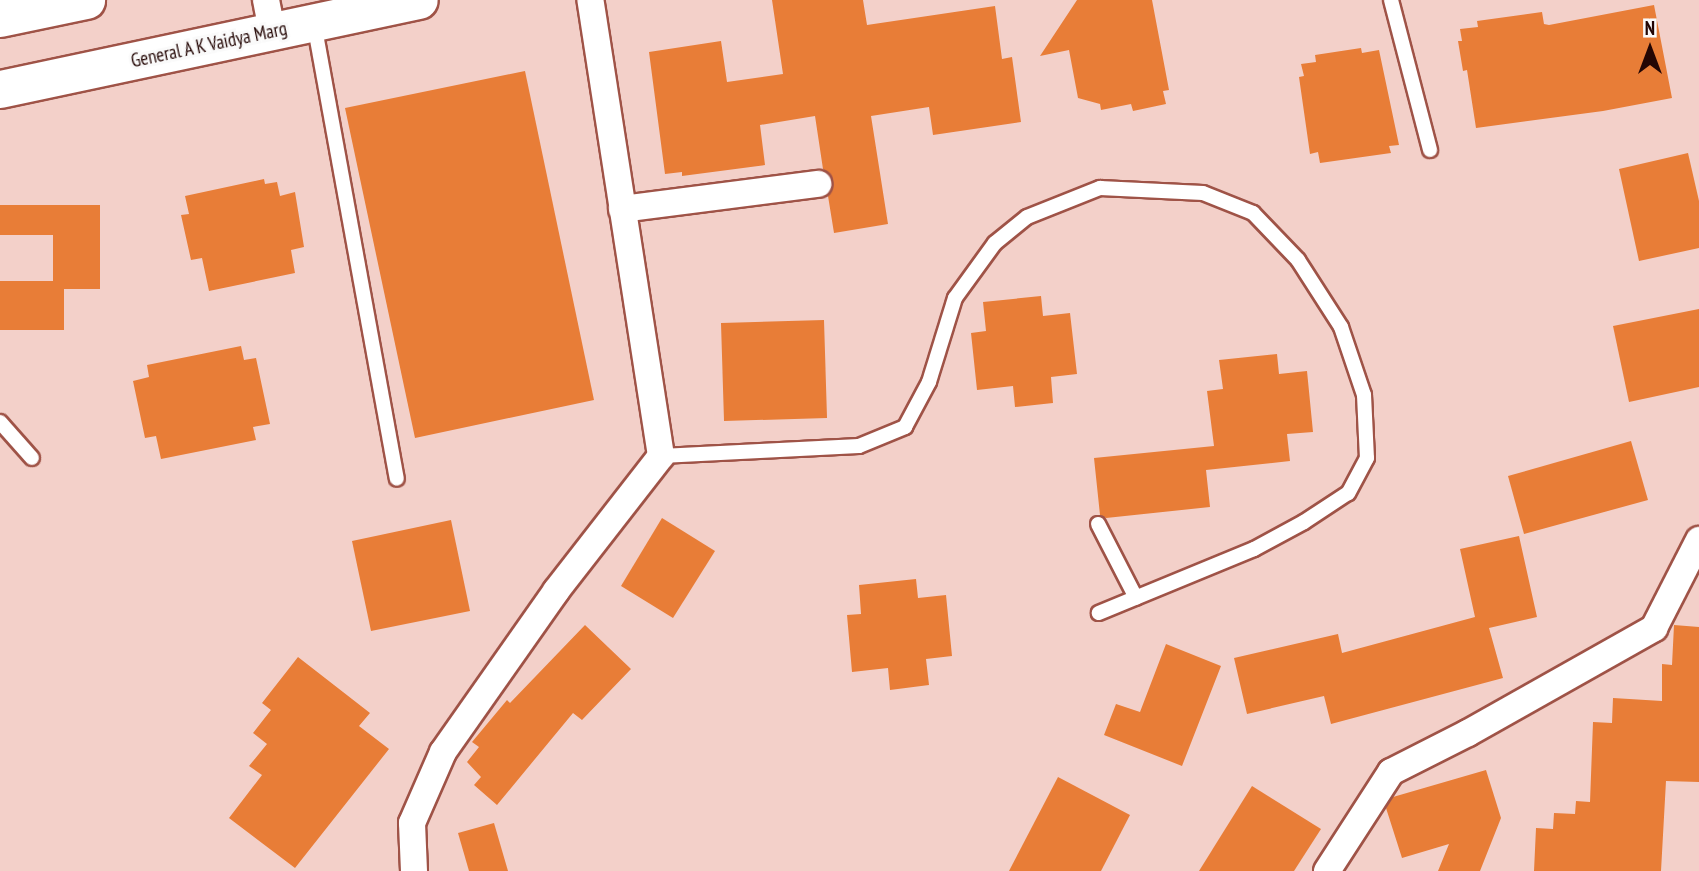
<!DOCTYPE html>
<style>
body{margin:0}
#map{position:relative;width:1699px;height:871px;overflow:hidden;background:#f3d0c9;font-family:"PT Sans Narrow",sans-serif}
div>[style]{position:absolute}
.building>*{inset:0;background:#e87d37}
.roads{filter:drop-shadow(2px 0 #9f5347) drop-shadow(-2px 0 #9f5347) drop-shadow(0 2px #9f5347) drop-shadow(0 -2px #9f5347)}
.service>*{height:14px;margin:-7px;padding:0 7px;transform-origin:7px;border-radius:7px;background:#fff}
.minor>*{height:26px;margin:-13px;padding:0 13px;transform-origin:13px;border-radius:13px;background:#fff}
.secondary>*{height:37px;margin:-18.5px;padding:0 18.5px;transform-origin:18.5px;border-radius:18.5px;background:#fff}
span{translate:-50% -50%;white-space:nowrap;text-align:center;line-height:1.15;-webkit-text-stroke:6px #fafafa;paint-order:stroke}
.street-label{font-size:19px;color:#230604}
.north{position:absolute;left:1615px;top:14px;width:70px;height:70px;-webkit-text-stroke:5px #fafafa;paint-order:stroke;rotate:0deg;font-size:19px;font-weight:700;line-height:28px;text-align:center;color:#230604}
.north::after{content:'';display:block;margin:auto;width:24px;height:32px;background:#230604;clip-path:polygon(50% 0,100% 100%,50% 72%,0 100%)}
</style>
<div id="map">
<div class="building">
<i style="clip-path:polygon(772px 0,863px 0,867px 25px,995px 6px,1002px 59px,1012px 57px,1021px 122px,933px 135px,929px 107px,871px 116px,888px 224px,834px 233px,828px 196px,833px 181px,823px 169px,815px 116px,760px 125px,765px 165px,682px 176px,682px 172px,665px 174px,649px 52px,721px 41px,727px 82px,783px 74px)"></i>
<i style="clip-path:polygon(1077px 0,1152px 0,1169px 90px,1163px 91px,1166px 104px,1133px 111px,1131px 104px,1101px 110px,1100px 104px,1078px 98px,1069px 50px,1040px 56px)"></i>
<i style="clip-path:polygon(1654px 5px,1672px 98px,1603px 111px,1476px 128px,1467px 70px,1463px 71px,1458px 41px,1462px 41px,1460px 29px,1478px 27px,1477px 21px,1542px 12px,1544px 24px,1549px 25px)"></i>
<i style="clip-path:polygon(1361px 48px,1362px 53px,1379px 50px,1399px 145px,1389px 146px,1391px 153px,1320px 163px,1318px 152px,1310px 154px,1299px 77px,1304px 76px,1301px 64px,1316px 62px,1315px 55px)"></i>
<i style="clip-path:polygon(525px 71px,594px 400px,415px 438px,345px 108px)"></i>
<i style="clip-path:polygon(1688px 153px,1699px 201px,1699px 248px,1639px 261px,1619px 169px)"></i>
<i style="clip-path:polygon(264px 179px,265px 184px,277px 182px,280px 196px,295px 192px,304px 247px,291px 250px,295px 273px,209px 291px,202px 258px,191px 260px,181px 215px,189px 214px,185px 196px)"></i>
<i style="clip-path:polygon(0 205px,100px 205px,100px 289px,64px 289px,64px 330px,0 330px,0 281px,53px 281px,53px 235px,0 235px)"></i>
<i style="clip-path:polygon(1041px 296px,1043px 316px,1070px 313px,1077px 374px,1051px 377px,1053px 403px,1015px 407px,1013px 386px,977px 390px,971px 333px,986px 331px,983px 302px)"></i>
<i style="clip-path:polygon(1699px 309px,1699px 387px,1629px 402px,1613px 326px)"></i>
<i style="clip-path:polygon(824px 320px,827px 418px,724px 421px,721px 323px)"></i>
<i style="clip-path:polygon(241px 346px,244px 360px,256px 358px,270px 424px,253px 427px,256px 440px,161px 459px,156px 436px,145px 438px,133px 381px,149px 377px,147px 365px)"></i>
<i style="clip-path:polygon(1277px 354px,1279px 374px,1307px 371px,1313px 432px,1287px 434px,1290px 461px,1206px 470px,1210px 507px,1106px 518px,1100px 515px,1094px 458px,1214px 446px,1207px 391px,1223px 389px,1219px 360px)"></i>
<i style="clip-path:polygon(1631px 441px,1648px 500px,1524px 534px,1508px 476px)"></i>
<i style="clip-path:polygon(662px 518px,715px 551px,673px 618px,621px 586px)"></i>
<i style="clip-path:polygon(451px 520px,470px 611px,371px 631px,352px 541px)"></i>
<i style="clip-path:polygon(1519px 536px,1537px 617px,1489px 628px,1503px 678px,1331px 724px,1324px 696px,1247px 714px,1234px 658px,1338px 634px,1342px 653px,1475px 617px,1460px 549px)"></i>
<i style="clip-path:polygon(916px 579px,918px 598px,946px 595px,952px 656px,926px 659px,929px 685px,890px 690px,888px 668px,852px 672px,847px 615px,861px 614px,859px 585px)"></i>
<i style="clip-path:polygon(585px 625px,631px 669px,582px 720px,573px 713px,497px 805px,474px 785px,481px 777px,467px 762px,479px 747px,472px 742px,507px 700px,510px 703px)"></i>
<i style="clip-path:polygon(1674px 625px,1699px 627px,1699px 782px,1666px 781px,1661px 871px,1534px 871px,1536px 828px,1553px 829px,1554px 813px,1575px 814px,1576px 801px,1590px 802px,1593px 722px,1612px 723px,1613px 698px,1662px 701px,1662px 664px,1672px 665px)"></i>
<i style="clip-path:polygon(1166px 644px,1221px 666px,1182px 766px,1104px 735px,1116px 704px,1140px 712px)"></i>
<i style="clip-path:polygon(298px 657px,370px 713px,359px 726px,389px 749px,295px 868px,229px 818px,262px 775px,249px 766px,267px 744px,253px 733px,271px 710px,262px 703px)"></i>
<i style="clip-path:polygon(1486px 770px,1501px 818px,1480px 871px,1438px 871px,1449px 844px,1402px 858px,1386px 808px,1393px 797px)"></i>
<i style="clip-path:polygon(1058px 777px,1130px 815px,1101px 871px,1009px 871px)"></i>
<i style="clip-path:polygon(1252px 786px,1321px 829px,1294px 871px,1199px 871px)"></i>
<i style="clip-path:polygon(494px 823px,508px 871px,469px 871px,458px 833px)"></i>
</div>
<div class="roads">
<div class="service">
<i style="left:1391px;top:0;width:155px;rotate:75.4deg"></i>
<i style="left:314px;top:23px;width:463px;rotate:79.7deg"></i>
<i style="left:0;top:422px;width:48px;rotate:48.4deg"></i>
<i style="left:661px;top:456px;width:198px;rotate:-2.9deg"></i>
<i style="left:859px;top:446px;width:50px;rotate:-22.4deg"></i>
<i style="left:905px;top:427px;width:51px;rotate:-61.9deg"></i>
<i style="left:929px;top:382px;width:88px;rotate:-72.8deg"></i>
<i style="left:955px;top:298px;width:68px;rotate:-54deg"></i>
<i style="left:995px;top:243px;width:41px;rotate:-39.1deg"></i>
<i style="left:1027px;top:217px;width:79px;rotate:-21.7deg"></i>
<i style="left:1100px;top:188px;width:103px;rotate:2.8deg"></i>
<i style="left:1203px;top:193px;width:54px;rotate:21.8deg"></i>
<i style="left:1253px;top:213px;width:65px;rotate:46.2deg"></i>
<i style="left:1298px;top:260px;width:80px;rotate:57.3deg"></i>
<i style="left:1341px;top:327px;width:72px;rotate:71.3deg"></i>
<i style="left:1364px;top:395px;width:63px;rotate:87.3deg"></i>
<i style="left:1367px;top:458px;width:40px;rotate:118deg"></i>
<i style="left:1348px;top:493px;width:53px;rotate:146.6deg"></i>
<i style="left:1304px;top:522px;width:57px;rotate:151.6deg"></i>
<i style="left:1254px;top:549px;width:168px;rotate:157.6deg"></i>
<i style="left:1098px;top:524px;width:83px;rotate:62.8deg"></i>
</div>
<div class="minor">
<i style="left:266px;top:0;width:31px;rotate:79deg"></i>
<i style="left:622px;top:209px;width:198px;rotate:-7.3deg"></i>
<i style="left:414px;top:871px;width:48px;rotate:-92.4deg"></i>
<i style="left:412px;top:823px;width:77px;rotate:-66.4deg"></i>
<i style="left:443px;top:752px;width:197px;rotate:-54.9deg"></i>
<i style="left:556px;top:591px;width:171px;rotate:-52.1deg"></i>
<i style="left:661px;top:456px;width:461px;rotate:-98.8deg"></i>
<i style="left:1327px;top:871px;width:118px;rotate:-57.1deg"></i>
<i style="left:1391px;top:772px;width:86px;rotate:-26.9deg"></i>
<i style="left:1468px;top:733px;width:214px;rotate:-29.4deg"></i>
<i style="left:1654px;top:628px;width:99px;rotate:-62.9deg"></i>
</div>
<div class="secondary">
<i style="left:0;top:18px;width:88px;rotate:-11.8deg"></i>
<i style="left:0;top:89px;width:428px;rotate:-12deg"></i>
</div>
</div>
<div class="street-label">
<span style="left:209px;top:45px;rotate:-12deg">General A K Vaidya Marg</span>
</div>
<div class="north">N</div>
</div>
